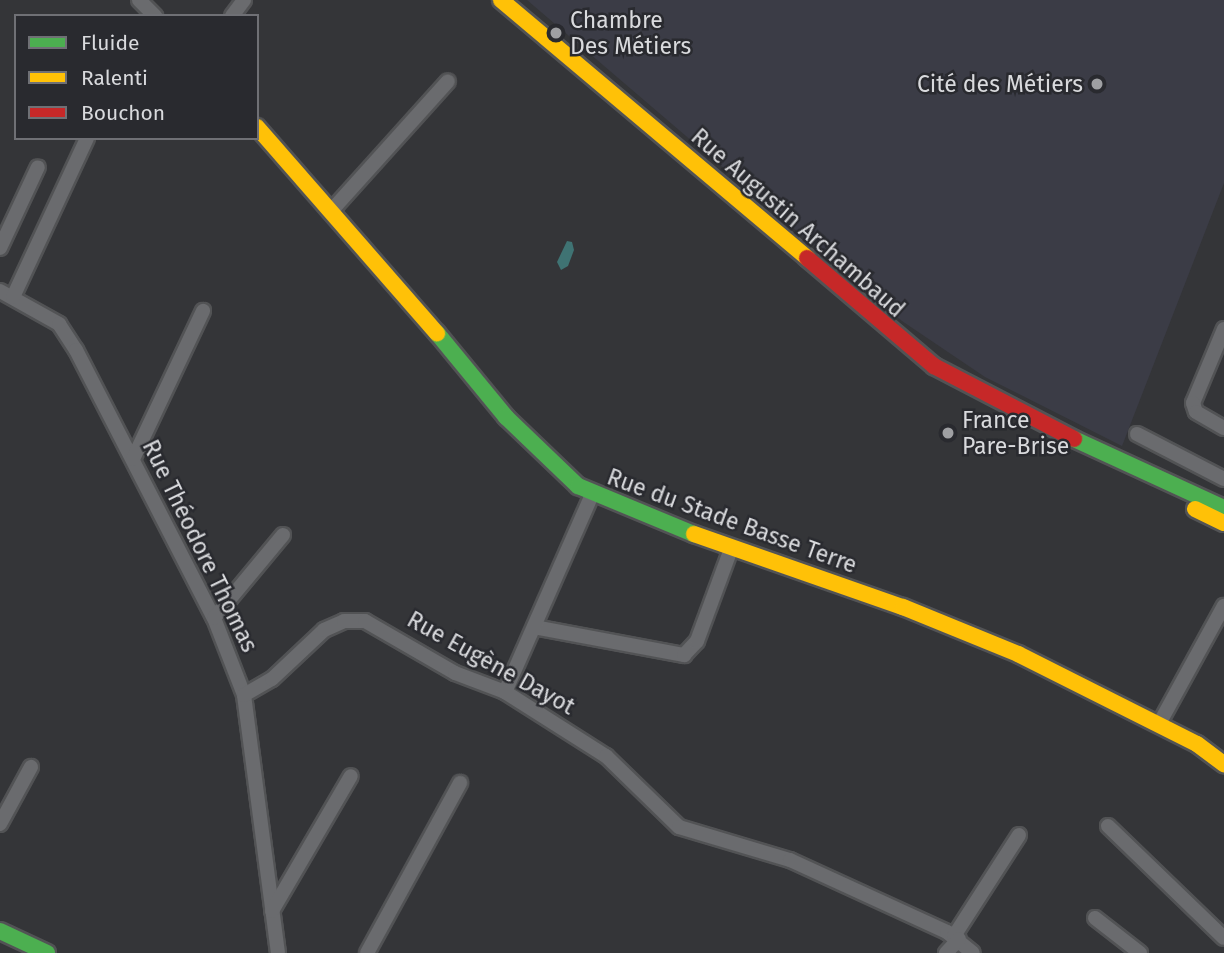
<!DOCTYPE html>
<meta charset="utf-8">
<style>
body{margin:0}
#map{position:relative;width:1224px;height:953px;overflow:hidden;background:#343538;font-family:"Fira Sans",sans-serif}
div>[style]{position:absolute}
.built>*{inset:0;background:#3b3c46}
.water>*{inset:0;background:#3f7373}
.roads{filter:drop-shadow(2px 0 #525355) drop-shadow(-2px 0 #525355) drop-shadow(0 2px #525355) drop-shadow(0 -2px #525355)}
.street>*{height:14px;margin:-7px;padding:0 7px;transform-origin:7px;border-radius:7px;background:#6a6b6e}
.fast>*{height:16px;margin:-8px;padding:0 8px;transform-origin:8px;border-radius:8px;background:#4caf50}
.slow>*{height:16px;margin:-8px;padding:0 8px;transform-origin:8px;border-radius:8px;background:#ffc107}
.jam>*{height:16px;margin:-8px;padding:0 8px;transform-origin:8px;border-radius:8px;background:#c62828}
.dots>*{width:19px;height:19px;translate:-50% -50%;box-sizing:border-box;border:4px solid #292a2f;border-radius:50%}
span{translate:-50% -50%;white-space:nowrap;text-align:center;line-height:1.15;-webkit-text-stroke:5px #292a2f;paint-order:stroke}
.poi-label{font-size:23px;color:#d9dadd}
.left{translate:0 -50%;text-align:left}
.right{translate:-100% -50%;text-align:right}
.street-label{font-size:23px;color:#d9dadd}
.legend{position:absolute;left:14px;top:14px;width:245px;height:126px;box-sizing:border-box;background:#292a2f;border:2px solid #6f7075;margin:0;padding:9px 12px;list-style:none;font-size:21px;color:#d9dadd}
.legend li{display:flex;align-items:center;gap:14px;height:35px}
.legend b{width:35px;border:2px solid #6f7075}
</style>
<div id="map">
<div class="built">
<i style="clip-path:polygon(527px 0,1224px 0,1224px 183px,1122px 446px,985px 377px,902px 321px)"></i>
</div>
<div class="water">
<i style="clip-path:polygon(567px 241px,572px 242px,574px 250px,568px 266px,561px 270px,557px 262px)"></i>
</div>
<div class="roads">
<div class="street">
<i style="left:139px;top:0;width:23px;rotate:45deg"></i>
<i style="left:232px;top:16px;width:20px;rotate:-53deg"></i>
<i style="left:332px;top:210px;width:173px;rotate:-48deg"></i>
<i style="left:0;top:248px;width:89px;rotate:-64.9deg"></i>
<i style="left:0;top:291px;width:68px;rotate:29.2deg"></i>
<i style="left:59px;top:324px;width:31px;rotate:57deg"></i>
<i style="left:76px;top:350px;width:301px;rotate:62.8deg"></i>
<i style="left:214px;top:618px;width:83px;rotate:68.7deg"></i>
<i style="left:244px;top:695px;width:260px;rotate:82.5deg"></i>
<i style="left:13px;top:297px;width:175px;rotate:-65deg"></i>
<i style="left:1224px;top:329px;width:80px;rotate:112.7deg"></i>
<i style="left:1193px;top:403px;width:9px;rotate:72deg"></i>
<i style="left:1196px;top:412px;width:32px;rotate:30deg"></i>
<i style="left:1137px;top:434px;width:98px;rotate:27.3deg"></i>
<i style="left:133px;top:459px;width:164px;rotate:-64.7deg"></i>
<i style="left:214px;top:618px;width:108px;rotate:-50.3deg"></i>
<i style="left:534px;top:627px;width:153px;rotate:10.6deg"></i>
<i style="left:684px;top:655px;width:19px;rotate:-47deg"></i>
<i style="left:697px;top:641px;width:98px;rotate:-69.7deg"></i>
<i style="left:505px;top:692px;width:215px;rotate:-66.2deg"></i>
<i style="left:244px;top:695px;width:32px;rotate:-30deg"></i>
<i style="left:272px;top:679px;width:71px;rotate:-43.3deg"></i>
<i style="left:324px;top:630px;width:22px;rotate:-24deg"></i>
<i style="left:344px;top:621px;width:21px"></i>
<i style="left:365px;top:621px;width:104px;rotate:30deg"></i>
<i style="left:455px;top:673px;width:53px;rotate:20.8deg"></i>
<i style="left:505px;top:692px;width:120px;rotate:32.4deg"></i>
<i style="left:606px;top:756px;width:102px;rotate:44.2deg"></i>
<i style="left:679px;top:827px;width:116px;rotate:16.6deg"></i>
<i style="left:790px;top:860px;width:173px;rotate:24.6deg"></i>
<i style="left:947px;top:932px;width:33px;rotate:39deg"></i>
<i style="left:1159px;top:724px;width:135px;rotate:-61.2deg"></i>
<i style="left:0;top:824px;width:65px;rotate:-61.5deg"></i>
<i style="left:1108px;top:826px;width:161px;rotate:44deg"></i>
<i style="left:272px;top:911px;width:156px;rotate:-59.7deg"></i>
<i style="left:1095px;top:918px;width:57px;rotate:37.9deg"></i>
<i style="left:954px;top:936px;width:120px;rotate:-57.2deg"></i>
<i style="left:367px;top:953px;width:194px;rotate:-61.3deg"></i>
<i style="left:946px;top:953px;width:19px;rotate:-47deg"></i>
</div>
<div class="fast">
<i style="left:437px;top:333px;width:109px;rotate:50.6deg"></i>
<i style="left:506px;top:417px;width:100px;rotate:43.8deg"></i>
<i style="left:578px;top:486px;width:126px;rotate:22.5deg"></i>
<i style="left:1074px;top:439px;width:165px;rotate:24.7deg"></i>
<i style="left:0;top:931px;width:52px;rotate:25.1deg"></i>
</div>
<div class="slow">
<i style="left:501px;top:0;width:400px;rotate:40.1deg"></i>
<i style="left:257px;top:127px;width:274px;rotate:48.9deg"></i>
<i style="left:1195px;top:509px;width:32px;rotate:26deg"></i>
<i style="left:694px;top:534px;width:221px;rotate:19.3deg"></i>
<i style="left:903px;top:607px;width:124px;rotate:22.2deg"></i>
<i style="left:1018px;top:654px;width:200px;rotate:26.7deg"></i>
<i style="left:1197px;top:744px;width:34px;rotate:37deg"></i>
</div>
<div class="jam">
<i style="left:807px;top:258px;width:167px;rotate:40.4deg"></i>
<i style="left:934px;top:366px;width:158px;rotate:27.5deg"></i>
</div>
</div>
<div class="dots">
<i style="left:556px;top:33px;background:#9fa0a3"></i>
<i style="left:1097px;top:84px;background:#9fa0a3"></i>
<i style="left:948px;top:433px;background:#9fa0a3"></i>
</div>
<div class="poi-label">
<span class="left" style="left:570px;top:33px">Chambre<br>Des Métiers</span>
<span class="right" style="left:1083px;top:84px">Cité des Métiers</span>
<span class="left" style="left:962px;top:433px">France<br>Pare-Brise</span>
</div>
<div class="street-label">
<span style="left:798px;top:223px;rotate:41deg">Rue Augustin Archambaud</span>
<span style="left:732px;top:521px;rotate:20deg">Rue du Stade Basse Terre</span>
<span style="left:200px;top:546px;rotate:64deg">Rue Théodore Thomas</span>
<span style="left:491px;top:663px;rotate:29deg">Rue Eugène Dayot</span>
</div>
<ul class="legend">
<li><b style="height:9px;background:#4caf50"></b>Fluide</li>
<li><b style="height:9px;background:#ffc107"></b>Ralenti</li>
<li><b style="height:9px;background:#c62828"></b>Bouchon</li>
</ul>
</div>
